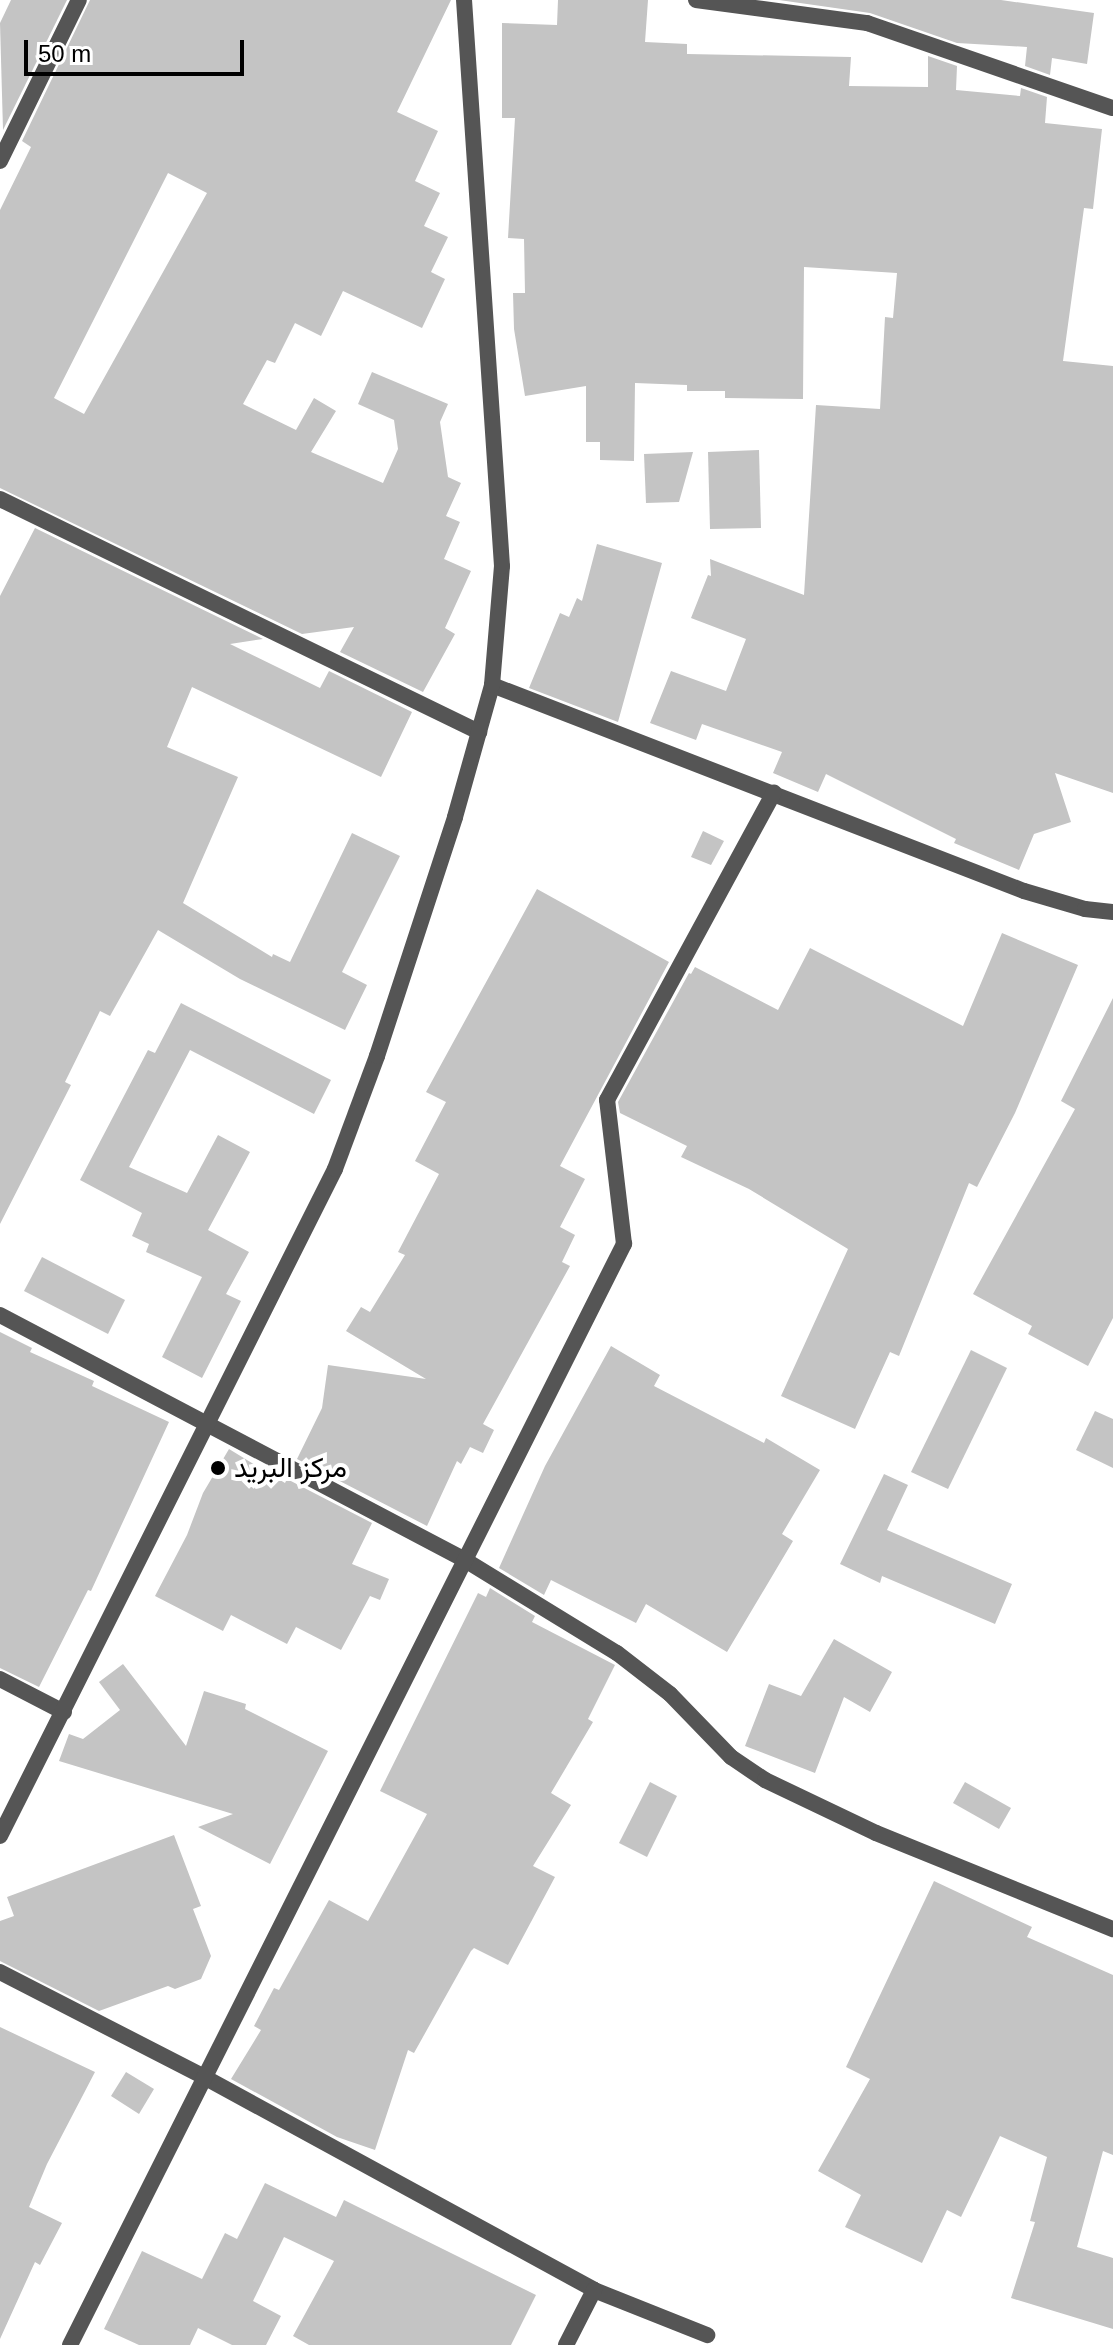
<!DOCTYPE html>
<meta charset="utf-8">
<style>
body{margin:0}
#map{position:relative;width:1113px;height:2345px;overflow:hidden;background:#fff;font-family:Arial,Vazirmatn,sans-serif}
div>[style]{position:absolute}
.building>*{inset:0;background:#c4c4c4}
.minor>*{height:16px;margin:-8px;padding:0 8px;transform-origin:8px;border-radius:8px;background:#555}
.tertiary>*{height:16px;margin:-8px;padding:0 8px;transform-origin:8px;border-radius:8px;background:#555}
.dots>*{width:22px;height:22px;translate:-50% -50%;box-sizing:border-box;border:4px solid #fff;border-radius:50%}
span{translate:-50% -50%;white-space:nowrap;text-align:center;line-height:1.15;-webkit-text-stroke:8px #fff;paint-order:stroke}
.poi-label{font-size:28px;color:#000}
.left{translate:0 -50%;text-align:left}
.scale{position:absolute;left:24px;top:40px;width:220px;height:36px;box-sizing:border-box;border:4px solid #000;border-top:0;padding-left:10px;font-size:24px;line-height:28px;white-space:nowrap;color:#000;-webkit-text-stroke:6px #fff;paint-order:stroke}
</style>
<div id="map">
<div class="building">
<i style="clip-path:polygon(11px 0,67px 0,3px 130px,0 23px)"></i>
<i style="clip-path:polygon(evenodd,90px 0,451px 0,397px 112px,438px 131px,415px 181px,440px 193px,424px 226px,448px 237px,431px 272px,445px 279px,422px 328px,343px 291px,321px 336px,295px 323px,275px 363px,267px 360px,243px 404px,296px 430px,314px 398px,336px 411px,311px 452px,383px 483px,398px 449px,394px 420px,358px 404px,372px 372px,448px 404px,440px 422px,448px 477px,461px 483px,446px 516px,460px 522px,444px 559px,471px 571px,445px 628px,455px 634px,423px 692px,340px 652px,354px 627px,302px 634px,0 488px,0 210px,31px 147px,22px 141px,90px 0,168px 173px,207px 193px,84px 414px,54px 398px,168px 173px)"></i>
<i style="clip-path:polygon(558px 0,648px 0,645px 42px,687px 44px,687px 54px,851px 57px,849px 86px,928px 87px,928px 56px,957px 66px,956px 90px,1020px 96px,1021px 88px,1047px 97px,1045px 123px,1102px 129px,1093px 209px,1084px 208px,1063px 361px,1113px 366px,1113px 793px,1055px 773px,1071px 822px,1034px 834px,1019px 870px,954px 843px,956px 839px,826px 774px,818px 792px,773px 773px,782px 752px,702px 724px,696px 740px,650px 723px,671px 671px,726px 691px,746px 639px,691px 618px,708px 575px,711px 576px,710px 559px,804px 595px,816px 405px,880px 409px,885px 317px,893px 318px,897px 273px,804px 267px,803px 399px,725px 398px,725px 391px,687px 391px,687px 385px,635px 383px,634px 461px,600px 460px,600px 442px,586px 442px,586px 386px,525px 396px,514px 329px,513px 293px,525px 293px,524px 239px,508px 238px,515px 118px,502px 118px,502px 23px,557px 25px)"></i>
<i style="clip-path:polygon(779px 0,1001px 0,1094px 13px,1087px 64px,1052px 58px,1050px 75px,1025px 66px,1027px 47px,957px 43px,870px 13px)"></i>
<i style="clip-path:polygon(759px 450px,761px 528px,710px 529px,708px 452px)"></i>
<i style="clip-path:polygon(693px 452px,679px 502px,646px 503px,644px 454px)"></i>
<i style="clip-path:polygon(35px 528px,263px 639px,230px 644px,320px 688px,329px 671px,412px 712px,381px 777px,192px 687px,167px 747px,238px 777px,183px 903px,272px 957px,273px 954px,290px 962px,352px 833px,400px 856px,342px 972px,367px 985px,345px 1030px,240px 979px,158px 930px,110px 1016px,100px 1011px,65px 1082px,71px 1085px,0 1224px,0 596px)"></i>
<i style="clip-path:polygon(597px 544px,662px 563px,618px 722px,529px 688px,560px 613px,569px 617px,577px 598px,582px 601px)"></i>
<i style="clip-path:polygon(703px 831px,724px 841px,711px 865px,691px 857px)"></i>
<i style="clip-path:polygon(537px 889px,669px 962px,560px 1166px,585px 1179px,560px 1227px,575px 1235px,562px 1262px,570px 1266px,483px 1424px,494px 1430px,483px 1453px,470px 1447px,461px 1464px,457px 1461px,427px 1526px,297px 1459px,322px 1408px,328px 1365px,426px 1379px,346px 1331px,361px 1307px,370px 1312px,405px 1255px,398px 1252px,439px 1174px,415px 1161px,446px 1102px,426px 1092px)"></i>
<i style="clip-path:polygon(1002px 933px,1078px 965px,1015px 1113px,977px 1187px,969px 1183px,899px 1356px,890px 1352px,855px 1429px,781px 1396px,848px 1249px,749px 1189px,681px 1157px,687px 1146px,620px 1113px,618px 1102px,689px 973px,691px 974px,695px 967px,778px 1010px,810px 948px,963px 1026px)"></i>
<i style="clip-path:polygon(1113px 998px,1113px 1318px,1088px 1366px,1028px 1334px,1032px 1326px,973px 1294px,1075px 1109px,1061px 1101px)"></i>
<i style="clip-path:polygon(181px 1003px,331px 1080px,314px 1114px,190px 1050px,129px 1167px,187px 1193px,218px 1135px,250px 1152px,208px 1230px,249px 1252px,226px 1294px,241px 1301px,202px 1378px,162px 1357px,202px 1277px,146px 1252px,149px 1244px,132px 1236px,142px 1213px,80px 1180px,148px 1050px,155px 1053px)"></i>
<i style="clip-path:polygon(42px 1257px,125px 1300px,108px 1334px,24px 1291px)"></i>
<i style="clip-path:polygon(0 1332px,32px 1348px,30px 1352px,94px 1381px,92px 1386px,169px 1422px,91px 1591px,88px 1590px,39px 1687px,0 1668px)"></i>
<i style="clip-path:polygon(611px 1346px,660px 1375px,654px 1386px,764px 1443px,766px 1438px,820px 1470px,782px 1534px,793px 1541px,727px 1652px,646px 1604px,636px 1623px,551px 1580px,544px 1595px,499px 1568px,545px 1466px)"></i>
<i style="clip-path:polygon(971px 1350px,1007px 1368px,948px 1489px,911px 1472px)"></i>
<i style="clip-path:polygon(1095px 1411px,1113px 1419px,1113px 1468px,1076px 1450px)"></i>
<i style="clip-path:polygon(229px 1449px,285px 1483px,287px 1479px,372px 1523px,352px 1564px,389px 1579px,380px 1600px,370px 1596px,341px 1650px,296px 1627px,287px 1644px,231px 1615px,223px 1631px,155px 1596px,187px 1535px,203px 1493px)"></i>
<i style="clip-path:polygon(884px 1474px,908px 1485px,887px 1530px,1012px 1584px,995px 1624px,882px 1576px,880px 1583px,840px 1564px)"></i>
<i style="clip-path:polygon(490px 1588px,535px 1616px,532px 1622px,615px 1665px,588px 1719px,593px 1722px,551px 1793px,571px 1805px,533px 1866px,555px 1877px,508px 1965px,474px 1948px,471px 1951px,414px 2053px,408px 2050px,375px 2150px,337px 2137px,231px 2079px,261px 2030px,254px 2026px,274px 1988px,279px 1990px,329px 1900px,368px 1921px,427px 1814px,380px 1791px,478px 1593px,486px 1597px)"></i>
<i style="clip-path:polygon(834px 1639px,892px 1672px,870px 1712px,844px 1697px,815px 1773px,745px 1746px,769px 1684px,801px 1696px)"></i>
<i style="clip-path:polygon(123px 1664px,186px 1746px,204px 1691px,246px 1704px,245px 1709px,328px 1751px,270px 1864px,198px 1827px,233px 1814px,59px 1761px,69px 1734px,83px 1739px,120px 1710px,99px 1682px)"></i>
<i style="clip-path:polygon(650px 1782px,677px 1796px,647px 1857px,619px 1843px)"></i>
<i style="clip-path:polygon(965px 1782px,1011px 1808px,999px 1829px,953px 1803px)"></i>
<i style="clip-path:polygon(174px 1835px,201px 1906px,193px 1909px,211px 1956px,201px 1979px,175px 1989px,168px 1986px,99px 2011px,0 1961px,0 1921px,14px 1916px,7px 1897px)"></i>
<i style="clip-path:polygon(934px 1881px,1032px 1927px,1027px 1937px,1113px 1975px,1113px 2155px,1103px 2151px,1077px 2247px,1113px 2258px,1113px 2329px,1011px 2298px,1035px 2222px,1030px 2221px,1047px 2157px,1000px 2136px,961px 2217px,947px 2210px,922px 2263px,845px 2227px,861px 2195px,818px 2171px,870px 2079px,846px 2067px)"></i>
<i style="clip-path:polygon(0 2027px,95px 2072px,47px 2164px,29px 2207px,62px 2223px,40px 2265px,35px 2262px,0 2339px)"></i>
<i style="clip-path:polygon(126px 2072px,154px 2089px,139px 2114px,111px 2096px)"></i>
<i style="clip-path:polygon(265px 2183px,336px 2217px,344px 2200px,536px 2295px,511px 2345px,309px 2345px,293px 2336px,334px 2261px,284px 2237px,253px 2301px,281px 2316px,266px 2345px,232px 2345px,198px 2328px,190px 2345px,139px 2345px,104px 2329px,142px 2251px,202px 2279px,225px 2233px,237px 2239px)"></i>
</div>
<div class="minor">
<i style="left:696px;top:0;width:173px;rotate:7.7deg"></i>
<i style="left:867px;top:23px;width:260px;rotate:19.1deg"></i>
<i style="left:0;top:161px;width:179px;rotate:-63.9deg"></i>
<i style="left:0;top:499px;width:533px;rotate:25.94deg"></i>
<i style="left:492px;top:685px;width:570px;rotate:21.17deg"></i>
<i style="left:1024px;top:891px;width:64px;rotate:16.4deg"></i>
<i style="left:1085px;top:909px;width:28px;rotate:6deg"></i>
<i style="left:0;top:1315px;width:526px;rotate:27.78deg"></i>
<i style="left:465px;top:1560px;width:178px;rotate:31.5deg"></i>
<i style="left:617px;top:1653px;width:67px;rotate:37.7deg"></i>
<i style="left:670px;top:1694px;width:88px;rotate:45.9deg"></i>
<i style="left:731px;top:1757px;width:41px;rotate:34.1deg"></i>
<i style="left:765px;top:1780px;width:123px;rotate:25.5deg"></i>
<i style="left:876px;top:1833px;width:256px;rotate:22.1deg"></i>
<i style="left:0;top:1679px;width:72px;rotate:27.3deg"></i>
<i style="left:0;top:1972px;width:229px;rotate:27.2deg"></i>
<i style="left:204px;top:2077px;width:444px;rotate:28.6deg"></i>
<i style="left:594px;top:2290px;width:122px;rotate:21.7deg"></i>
<i style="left:70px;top:2345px;width:1233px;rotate:-63.29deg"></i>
<i style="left:624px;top:1244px;width:145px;rotate:-96.7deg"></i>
<i style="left:607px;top:1100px;width:350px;rotate:-61.5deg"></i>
<i style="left:566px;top:2345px;width:62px;rotate:-63deg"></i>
</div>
<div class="tertiary">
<i style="left:0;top:1836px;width:746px;rotate:-63.33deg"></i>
<i style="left:335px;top:1169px;width:121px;rotate:-69.6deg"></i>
<i style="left:377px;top:1056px;width:251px;rotate:-71.9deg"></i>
<i style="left:455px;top:817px;width:137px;rotate:-74.3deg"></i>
<i style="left:492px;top:685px;width:119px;rotate:-85.2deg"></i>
<i style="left:502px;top:566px;width:567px;rotate:-93.84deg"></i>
</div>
<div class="dots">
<i style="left:218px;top:1468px;background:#000"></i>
</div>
<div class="poi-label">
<span class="left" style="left:234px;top:1468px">مركز البريد</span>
</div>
<div class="scale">50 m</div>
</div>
